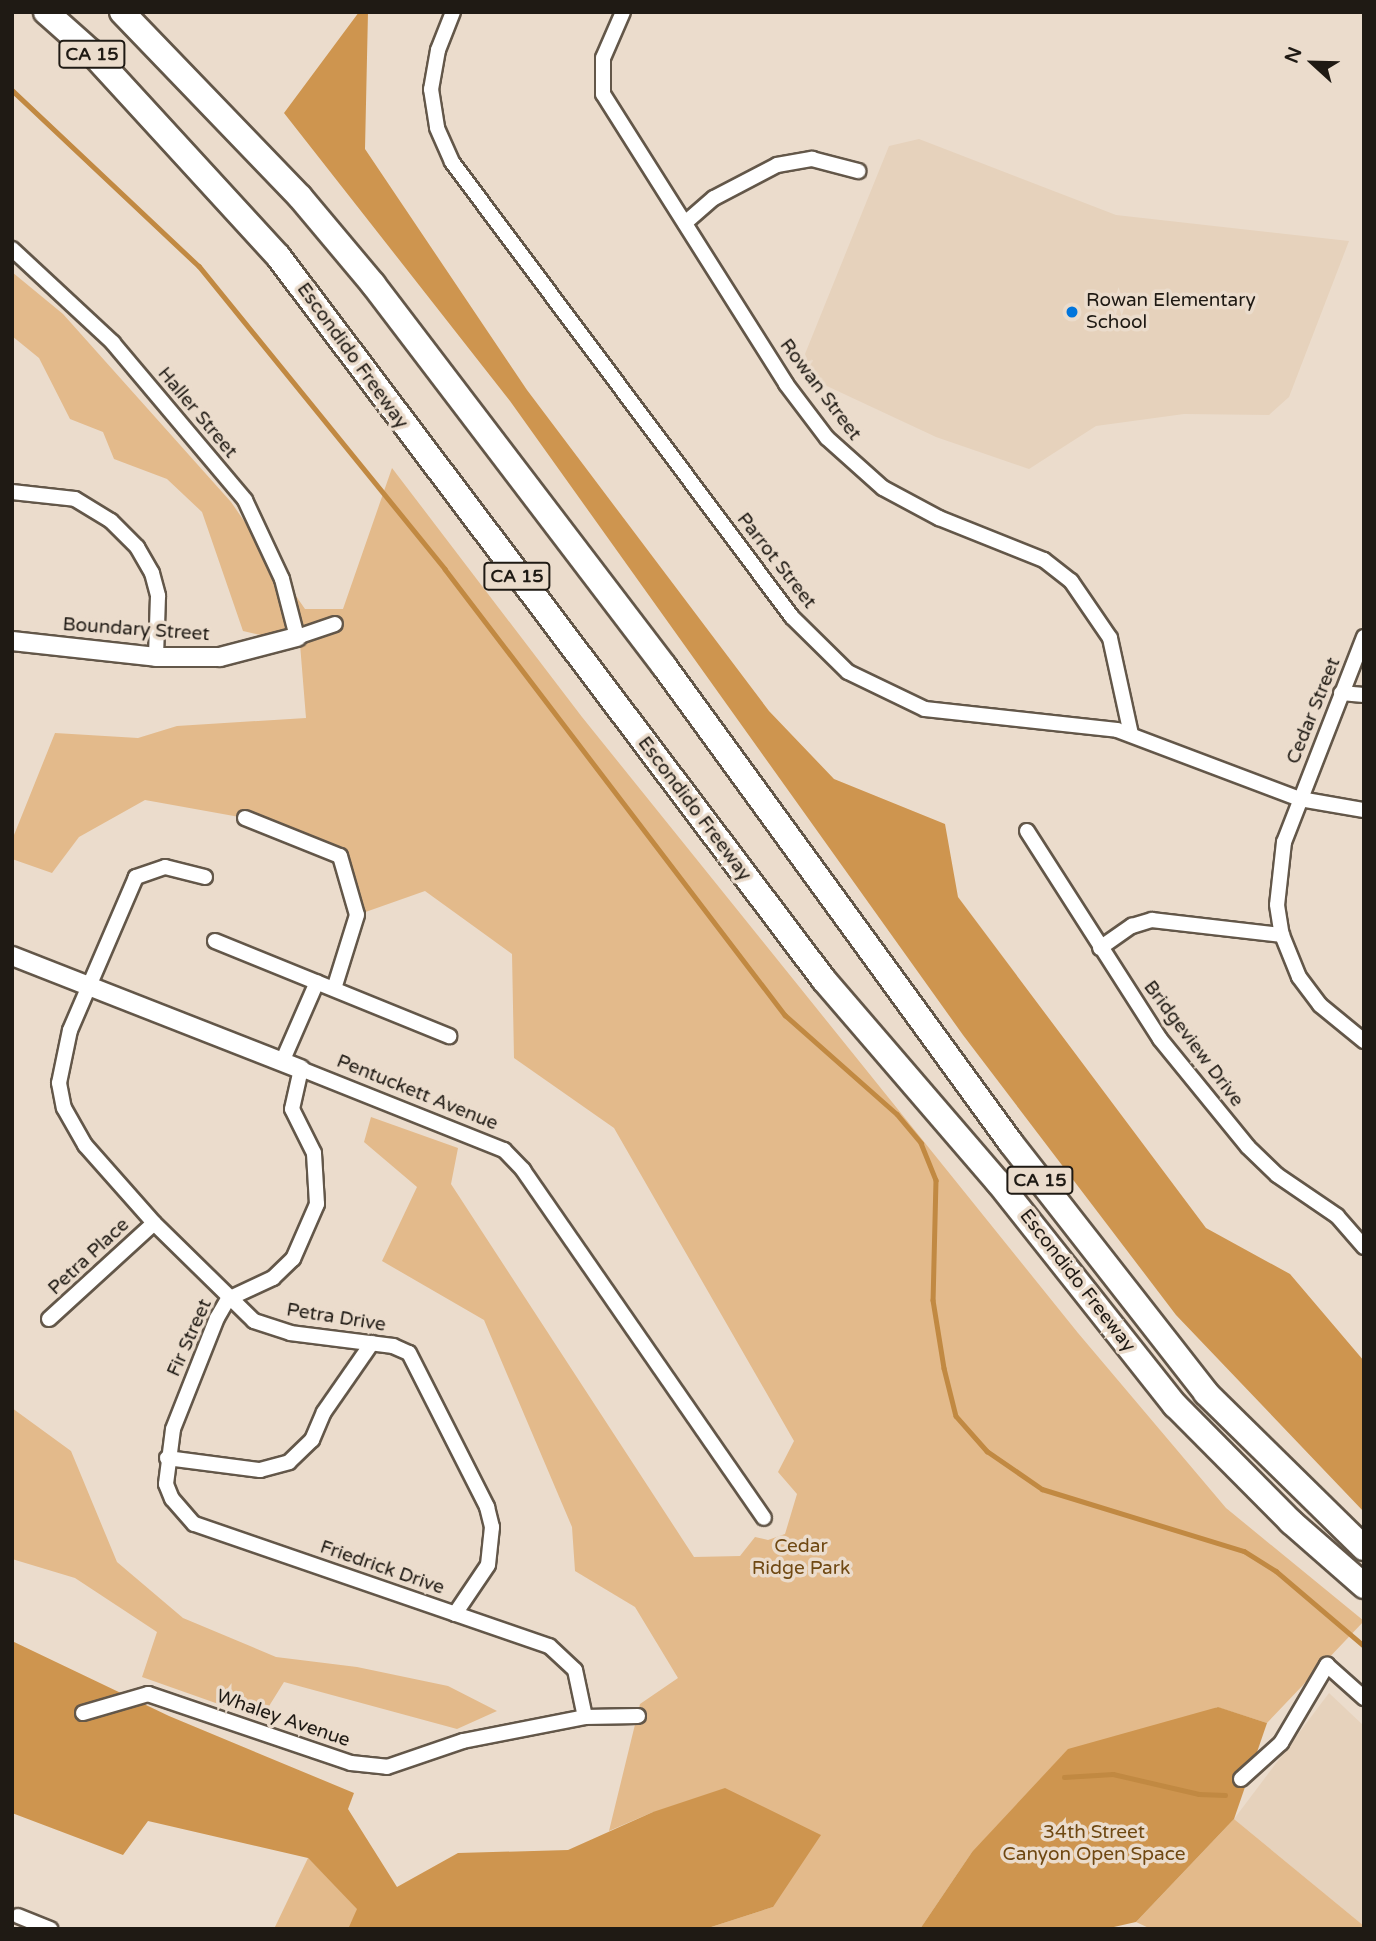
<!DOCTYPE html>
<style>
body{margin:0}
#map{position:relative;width:1376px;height:1941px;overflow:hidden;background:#ebdccc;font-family:"Varela Round",sans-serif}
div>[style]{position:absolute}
.built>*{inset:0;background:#e6d2bc}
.green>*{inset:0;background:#e3ba8b}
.forest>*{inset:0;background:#ce954f}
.stream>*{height:4.5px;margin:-2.25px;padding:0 2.25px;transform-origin:2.25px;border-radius:2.25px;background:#c18942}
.roads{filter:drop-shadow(2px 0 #635749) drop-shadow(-2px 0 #635749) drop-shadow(0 2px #635749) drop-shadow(0 -2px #635749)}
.minor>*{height:14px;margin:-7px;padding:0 7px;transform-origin:7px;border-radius:7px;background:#fff}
.tertiary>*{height:18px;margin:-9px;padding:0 9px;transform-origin:9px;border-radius:9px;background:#fff}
.motorway>*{height:24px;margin:-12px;padding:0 12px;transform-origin:12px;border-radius:12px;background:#fff}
.dots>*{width:19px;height:19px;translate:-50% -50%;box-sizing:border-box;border:4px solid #ebdccc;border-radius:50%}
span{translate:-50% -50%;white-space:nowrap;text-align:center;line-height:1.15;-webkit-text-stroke:7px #ebdccc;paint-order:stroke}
.shield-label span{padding:2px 5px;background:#ebdccc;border:2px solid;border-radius:5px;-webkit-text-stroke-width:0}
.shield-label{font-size:18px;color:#1f1a14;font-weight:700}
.poi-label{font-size:19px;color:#1f1a14}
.left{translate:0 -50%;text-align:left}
.street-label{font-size:19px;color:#1f1a14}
.park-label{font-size:19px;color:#6f4812}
.frame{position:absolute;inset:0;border:14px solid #1f1a14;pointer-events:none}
.north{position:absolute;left:1278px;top:28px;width:70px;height:70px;-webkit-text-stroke:5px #ebdccc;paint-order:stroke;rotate:292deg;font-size:19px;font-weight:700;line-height:28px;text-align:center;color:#1f1a14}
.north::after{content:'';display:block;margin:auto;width:24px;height:32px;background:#1f1a14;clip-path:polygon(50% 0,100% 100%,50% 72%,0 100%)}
</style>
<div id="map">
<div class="built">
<i style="clip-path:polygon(919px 139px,1116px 215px,1349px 241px,1289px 397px,1269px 415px,1184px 414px,1096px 426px,1029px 469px,936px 437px,814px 380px,805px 354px,889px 146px)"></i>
<i style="clip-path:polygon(1329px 1693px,1364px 1726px,1364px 1926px,1234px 1819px)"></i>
</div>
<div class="green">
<i style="clip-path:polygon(12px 272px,63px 314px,231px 502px,305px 609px,343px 609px,392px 468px,582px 717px,1078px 1333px,1226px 1508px,1364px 1621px,1267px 1723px,1217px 1707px,972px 1852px,920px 1929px,705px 1929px,773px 1907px,653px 1812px,609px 1831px,640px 1704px,678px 1678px,635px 1607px,575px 1571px,572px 1527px,484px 1320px,382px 1261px,417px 1187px,364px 1142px,371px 1117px,458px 1148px,451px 1184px,694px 1557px,740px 1556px,755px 1537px,768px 1540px,785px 1534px,797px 1494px,778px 1472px,794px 1441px,614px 1128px,514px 1058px,512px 954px,425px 891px,357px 915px,340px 856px,245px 818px,145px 800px,79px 837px,52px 873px,12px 859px,12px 840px,55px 733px,138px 738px,177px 726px,306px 718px,300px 644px,243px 631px,202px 512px,167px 479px,114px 459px,103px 432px,70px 419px,39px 358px,12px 336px)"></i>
<i style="clip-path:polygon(12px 1408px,71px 1451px,117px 1562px,183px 1618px,276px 1657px,357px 1667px,448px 1686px,497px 1711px,457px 1729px,284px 1682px,261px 1719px,142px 1677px,157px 1632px,75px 1578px,12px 1559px)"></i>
<i style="clip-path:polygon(1234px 1819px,1364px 1926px,1364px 1929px,1151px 1929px,1136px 1922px)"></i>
<i style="clip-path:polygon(308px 1858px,358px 1909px,348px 1929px,274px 1929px)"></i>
</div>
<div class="forest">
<i style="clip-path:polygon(359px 12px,368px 12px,365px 149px,527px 390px,769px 711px,834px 779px,945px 824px,958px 897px,1206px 1228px,1290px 1274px,1364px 1361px,1364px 1512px,1176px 1315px,963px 1035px,510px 401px,284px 113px)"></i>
<i style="clip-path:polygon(12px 1641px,169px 1716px,354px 1793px,348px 1809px,397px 1887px,458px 1853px,568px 1850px,653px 1812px,725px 1788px,821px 1835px,773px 1907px,705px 1929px,348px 1929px,357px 1909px,308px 1858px,148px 1821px,123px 1855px,12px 1813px)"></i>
<i style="clip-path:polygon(1218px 1707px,1267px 1723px,1234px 1819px,1136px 1922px,1105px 1929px,920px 1929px,972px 1852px,1068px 1749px)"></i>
</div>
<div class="stream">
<i style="left:12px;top:90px;width:257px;rotate:43.3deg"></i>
<i style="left:199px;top:266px;width:390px;rotate:50.9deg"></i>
<i style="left:445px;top:569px;width:561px;rotate:52.68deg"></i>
<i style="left:785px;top:1015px;width:149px;rotate:41.5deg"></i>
<i style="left:897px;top:1114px;width:38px;rotate:50deg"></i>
<i style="left:921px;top:1143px;width:40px;rotate:68deg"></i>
<i style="left:936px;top:1180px;width:120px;rotate:91.4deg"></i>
<i style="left:933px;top:1300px;width:69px;rotate:80.8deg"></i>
<i style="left:944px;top:1368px;width:49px;rotate:76deg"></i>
<i style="left:956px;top:1416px;width:47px;rotate:48.5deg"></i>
<i style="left:987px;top:1451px;width:67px;rotate:34.6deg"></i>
<i style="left:1042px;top:1489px;width:211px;rotate:17.1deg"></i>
<i style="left:1244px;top:1551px;width:38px;rotate:32deg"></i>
<i style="left:1276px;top:1571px;width:116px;rotate:40.4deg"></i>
<i style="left:1064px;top:1777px;width:49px;rotate:-3.5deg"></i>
<i style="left:1113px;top:1774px;width:88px;rotate:13.1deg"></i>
<i style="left:1199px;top:1794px;width:26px;rotate:2deg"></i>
</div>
<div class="roads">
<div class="minor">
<i style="left:453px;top:12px;width:41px;rotate:111.5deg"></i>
<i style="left:438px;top:50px;width:40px;rotate:100deg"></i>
<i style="left:431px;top:89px;width:39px;rotate:81deg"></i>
<i style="left:437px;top:128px;width:37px;rotate:66deg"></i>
<i style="left:452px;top:162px;width:568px;rotate:53.23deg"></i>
<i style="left:792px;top:617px;width:78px;rotate:44.5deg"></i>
<i style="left:848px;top:672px;width:85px;rotate:25.7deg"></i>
<i style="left:925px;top:709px;width:193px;rotate:6.2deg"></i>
<i style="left:1117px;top:730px;width:196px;rotate:20.7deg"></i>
<i style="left:1300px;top:799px;width:65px;rotate:9.8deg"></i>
<i style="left:623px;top:12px;width:50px;rotate:113.5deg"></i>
<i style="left:603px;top:58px;width:36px;rotate:90deg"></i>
<i style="left:603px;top:94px;width:343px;rotate:57.7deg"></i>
<i style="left:786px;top:384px;width:68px;rotate:52.8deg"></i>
<i style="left:827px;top:438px;width:75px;rotate:41.8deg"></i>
<i style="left:883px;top:488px;width:64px;rotate:28.2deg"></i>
<i style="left:939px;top:518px;width:113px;rotate:21.8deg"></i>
<i style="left:1044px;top:560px;width:34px;rotate:38deg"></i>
<i style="left:1071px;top:581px;width:69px;rotate:55.6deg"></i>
<i style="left:1110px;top:638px;width:98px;rotate:77.7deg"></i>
<i style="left:685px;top:223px;width:38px;rotate:-41deg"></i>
<i style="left:714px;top:198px;width:71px;rotate:-27.6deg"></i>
<i style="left:777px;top:165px;width:36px;rotate:-10deg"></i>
<i style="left:812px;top:159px;width:48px;rotate:14.6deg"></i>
<i style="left:12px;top:249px;width:138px;rotate:42.9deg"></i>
<i style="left:113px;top:343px;width:205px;rotate:49.9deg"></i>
<i style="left:245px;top:500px;width:87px;rotate:64.9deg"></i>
<i style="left:282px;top:579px;width:60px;rotate:75.5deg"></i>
<i style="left:297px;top:637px;width:40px;rotate:-18.9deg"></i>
<i style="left:12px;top:492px;width:63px;rotate:6.3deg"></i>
<i style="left:75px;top:499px;width:42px;rotate:31.4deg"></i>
<i style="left:111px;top:521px;width:37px;rotate:45deg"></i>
<i style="left:137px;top:547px;width:30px;rotate:60deg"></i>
<i style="left:152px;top:573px;width:24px;rotate:75deg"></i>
<i style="left:158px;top:596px;width:61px;rotate:91.9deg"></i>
<i style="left:1364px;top:637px;width:220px;rotate:111.3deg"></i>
<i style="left:1284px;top:842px;width:63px;rotate:96.3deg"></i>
<i style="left:1277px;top:905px;width:30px;rotate:81deg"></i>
<i style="left:1282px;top:935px;width:45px;rotate:68deg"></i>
<i style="left:1299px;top:977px;width:35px;rotate:53deg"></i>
<i style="left:1320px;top:1005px;width:57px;rotate:39.3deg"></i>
<i style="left:1341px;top:693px;width:23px;rotate:5deg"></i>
<i style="left:245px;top:818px;width:102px;rotate:21.8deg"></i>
<i style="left:340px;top:856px;width:61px;rotate:73.9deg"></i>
<i style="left:357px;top:915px;width:77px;rotate:107.3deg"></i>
<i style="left:1027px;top:831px;width:247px;rotate:57.4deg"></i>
<i style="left:1160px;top:1039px;width:139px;rotate:50.8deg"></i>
<i style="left:1248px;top:1147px;width:40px;rotate:44deg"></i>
<i style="left:1277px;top:1175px;width:73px;rotate:34.3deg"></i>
<i style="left:1337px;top:1216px;width:41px;rotate:48.9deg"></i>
<i style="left:205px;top:877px;width:41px;rotate:-166deg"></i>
<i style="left:165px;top:867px;width:31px;rotate:161deg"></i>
<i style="left:136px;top:877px;width:167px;rotate:113.3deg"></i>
<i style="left:70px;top:1030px;width:54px;rotate:101.7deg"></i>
<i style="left:59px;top:1083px;width:25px;rotate:79deg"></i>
<i style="left:64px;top:1108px;width:43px;rotate:60.4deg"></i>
<i style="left:85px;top:1145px;width:104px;rotate:48.5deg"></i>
<i style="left:154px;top:1223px;width:140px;rotate:44.4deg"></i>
<i style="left:254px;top:1321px;width:38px;rotate:18deg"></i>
<i style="left:290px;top:1333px;width:104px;rotate:7.2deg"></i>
<i style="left:393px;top:1346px;width:17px;rotate:24deg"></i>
<i style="left:409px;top:1353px;width:173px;rotate:63.1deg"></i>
<i style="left:487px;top:1507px;width:21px;rotate:76deg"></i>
<i style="left:492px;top:1527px;width:38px;rotate:96deg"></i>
<i style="left:488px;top:1565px;width:59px;rotate:124deg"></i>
<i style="left:215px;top:941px;width:253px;rotate:22.1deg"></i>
<i style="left:1100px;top:948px;width:39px;rotate:-35deg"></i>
<i style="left:1132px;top:926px;width:21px;rotate:-17deg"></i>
<i style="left:1152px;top:920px;width:131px;rotate:6.6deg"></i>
<i style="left:282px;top:1062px;width:87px;rotate:-66.4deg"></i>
<i style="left:49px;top:1319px;width:142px;rotate:-42.4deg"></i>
<i style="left:167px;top:1458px;width:94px;rotate:7.4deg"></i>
<i style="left:260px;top:1470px;width:30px;rotate:-15deg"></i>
<i style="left:289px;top:1462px;width:32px;rotate:-44deg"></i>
<i style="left:312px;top:1440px;width:30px;rotate:-67deg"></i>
<i style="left:324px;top:1412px;width:84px;rotate:-55.2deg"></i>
<i style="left:83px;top:1713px;width:68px;rotate:-16.3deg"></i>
<i style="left:148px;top:1694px;width:214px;rotate:18.8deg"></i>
<i style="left:351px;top:1763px;width:36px;rotate:6deg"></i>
<i style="left:387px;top:1767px;width:80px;rotate:-18.9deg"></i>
<i style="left:463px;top:1741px;width:124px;rotate:-11.1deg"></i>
<i style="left:585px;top:1717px;width:53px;rotate:-1.1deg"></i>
<i style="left:585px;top:1717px;width:48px;rotate:-102deg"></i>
<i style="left:575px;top:1670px;width:35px;rotate:-137deg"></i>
<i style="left:549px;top:1646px;width:375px;rotate:-161deg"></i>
<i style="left:194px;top:1524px;width:33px;rotate:-131deg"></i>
<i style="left:172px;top:1499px;width:16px;rotate:-112deg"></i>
<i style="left:166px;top:1484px;width:55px;rotate:-82.7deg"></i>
<i style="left:173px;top:1429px;width:119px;rotate:-68.4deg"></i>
<i style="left:217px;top:1318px;width:22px;rotate:-60deg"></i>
<i style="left:228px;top:1299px;width:50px;rotate:-25deg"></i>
<i style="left:273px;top:1278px;width:28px;rotate:-44deg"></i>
<i style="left:293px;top:1259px;width:60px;rotate:-66.4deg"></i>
<i style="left:317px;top:1204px;width:51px;rotate:-93.4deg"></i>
<i style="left:314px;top:1153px;width:49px;rotate:-116.6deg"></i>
<i style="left:292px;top:1109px;width:41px;rotate:-77.3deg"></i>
<i style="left:301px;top:1069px;width:219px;rotate:21.8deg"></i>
<i style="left:504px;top:1150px;width:28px;rotate:46deg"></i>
<i style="left:523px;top:1170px;width:423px;rotate:55.3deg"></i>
<i style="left:1241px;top:1779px;width:54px;rotate:-42deg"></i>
<i style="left:1281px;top:1743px;width:91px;rotate:-59.5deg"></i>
<i style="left:1327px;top:1665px;width:50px;rotate:41.7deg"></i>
<i style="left:18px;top:1916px;width:35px;rotate:22deg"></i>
</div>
<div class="tertiary">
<i style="left:12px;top:641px;width:145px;rotate:6.3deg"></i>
<i style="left:156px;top:657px;width:64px"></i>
<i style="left:220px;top:657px;width:80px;rotate:-14.6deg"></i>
<i style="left:12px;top:956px;width:310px;rotate:21.4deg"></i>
</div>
<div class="motorway">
<i style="left:46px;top:12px;width:59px;rotate:41.6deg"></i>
<i style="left:90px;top:51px;width:278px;rotate:47.5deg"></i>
<i style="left:278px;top:256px;width:907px;rotate:52.98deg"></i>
<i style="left:824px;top:980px;width:267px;rotate:49.3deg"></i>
<i style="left:998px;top:1182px;width:285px;rotate:51.6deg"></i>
<i style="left:1175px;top:1405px;width:165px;rotate:45.2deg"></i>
<i style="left:1291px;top:1522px;width:97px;rotate:41.2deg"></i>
<i style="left:122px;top:12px;width:257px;rotate:46.1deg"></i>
<i style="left:300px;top:197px;width:114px;rotate:50deg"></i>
<i style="left:373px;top:284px;width:480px;rotate:52.7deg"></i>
<i style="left:664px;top:666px;width:590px;rotate:53.97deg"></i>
<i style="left:1011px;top:1143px;width:317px;rotate:52deg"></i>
<i style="left:1206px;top:1393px;width:221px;rotate:44.5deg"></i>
</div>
</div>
<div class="dots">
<i style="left:1072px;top:312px;background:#0075dc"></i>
</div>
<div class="shield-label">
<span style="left:92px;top:54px">CA 15</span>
<span style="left:517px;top:576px">CA 15</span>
<span style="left:1040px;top:1180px">CA 15</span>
</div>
<div class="poi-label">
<span class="left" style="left:1086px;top:312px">Rowan Elementary<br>School</span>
</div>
<div class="street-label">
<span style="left:352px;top:356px;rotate:54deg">Escondido Freeway</span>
<span style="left:820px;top:390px;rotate:53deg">Rowan Street</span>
<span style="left:197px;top:413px;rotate:50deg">Haller Street</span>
<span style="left:776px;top:561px;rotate:52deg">Parrot Street</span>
<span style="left:136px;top:630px;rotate:4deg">Boundary Street</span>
<span style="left:1314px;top:711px;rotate:-68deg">Cedar Street</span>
<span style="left:694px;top:809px;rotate:53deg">Escondido Freeway</span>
<span style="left:1193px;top:1044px;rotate:53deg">Bridgeview Drive</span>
<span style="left:417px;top:1093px;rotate:22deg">Pentuckett Avenue</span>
<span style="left:89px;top:1257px;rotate:-43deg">Petra Place</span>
<span style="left:1077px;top:1281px;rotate:52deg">Escondido Freeway</span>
<span style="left:336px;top:1318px;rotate:9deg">Petra Drive</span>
<span style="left:190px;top:1338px;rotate:-66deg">Fir Street</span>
<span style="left:382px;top:1568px;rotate:19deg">Friedrick Drive</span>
<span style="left:283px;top:1719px;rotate:19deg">Whaley Avenue</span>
</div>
<div class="park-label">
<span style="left:801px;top:1558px">Cedar<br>Ridge Park</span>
<span style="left:1094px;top:1844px">34th Street<br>Canyon Open Space</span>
</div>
<div class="frame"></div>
<div class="north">N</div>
</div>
